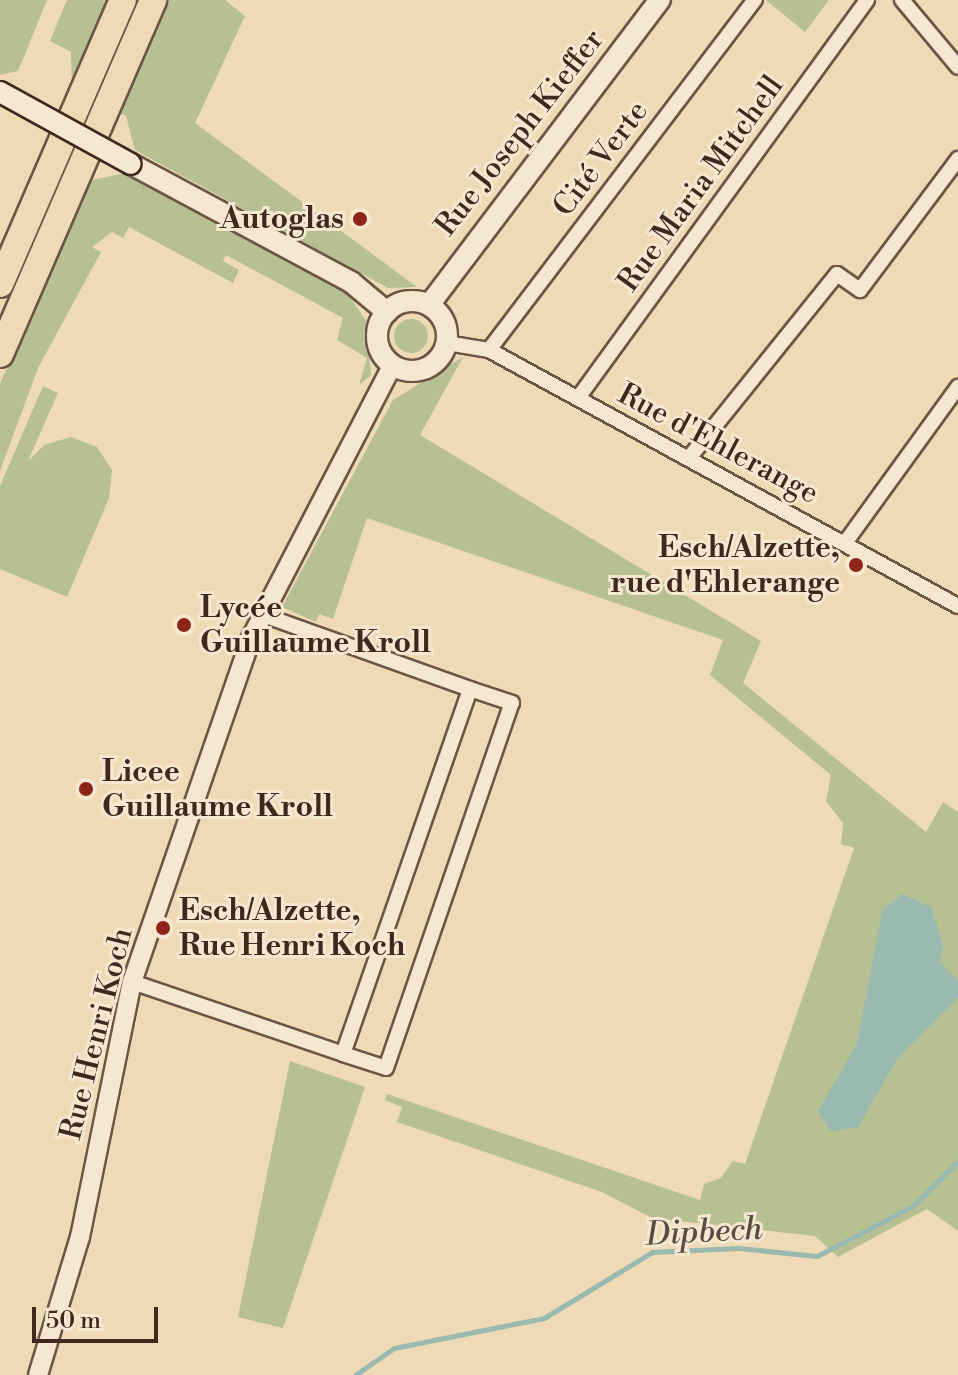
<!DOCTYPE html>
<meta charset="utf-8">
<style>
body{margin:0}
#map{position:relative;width:958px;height:1375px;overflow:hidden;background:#efdab6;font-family:"Libre Bodoni",serif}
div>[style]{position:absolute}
.green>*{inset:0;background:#b6c091}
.round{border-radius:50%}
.water>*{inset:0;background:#9abab1}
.stream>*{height:5px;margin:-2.5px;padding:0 2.5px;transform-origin:2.5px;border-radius:2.5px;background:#9abab1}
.roads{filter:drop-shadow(2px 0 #6b5545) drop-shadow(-2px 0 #6b5545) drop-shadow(0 2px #6b5545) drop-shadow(0 -2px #6b5545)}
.minor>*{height:14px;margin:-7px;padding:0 7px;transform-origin:7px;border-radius:7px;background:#f5e7d0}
.tertiary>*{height:18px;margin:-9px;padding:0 9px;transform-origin:9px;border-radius:9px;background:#f5e7d0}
.secondary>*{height:20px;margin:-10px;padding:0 10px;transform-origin:10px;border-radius:10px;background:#f5e7d0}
.secondary>.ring{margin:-10px;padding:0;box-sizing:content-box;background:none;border:20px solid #f5e7d0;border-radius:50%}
.motorway>*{height:26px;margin:-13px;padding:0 13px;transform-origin:13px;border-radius:13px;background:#efdab6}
.bridges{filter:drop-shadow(2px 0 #3f291f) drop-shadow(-2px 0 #3f291f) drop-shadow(0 2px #3f291f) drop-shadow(0 -2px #3f291f)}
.secondary-bridge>*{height:20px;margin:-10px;padding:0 10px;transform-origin:10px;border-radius:10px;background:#f5e7d0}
.dots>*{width:22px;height:22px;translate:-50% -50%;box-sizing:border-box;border:4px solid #f5e7d0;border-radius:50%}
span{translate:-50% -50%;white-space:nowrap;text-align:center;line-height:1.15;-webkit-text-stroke:6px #f5e7d0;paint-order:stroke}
.street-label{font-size:30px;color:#3f291f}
.poi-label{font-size:30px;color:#3f291f;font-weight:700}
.right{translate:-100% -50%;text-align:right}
.left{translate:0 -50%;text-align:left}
.water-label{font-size:32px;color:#564d44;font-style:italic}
.scale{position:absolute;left:32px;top:1307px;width:126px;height:36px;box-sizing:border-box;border:4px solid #3f291f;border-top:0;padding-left:10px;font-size:24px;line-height:28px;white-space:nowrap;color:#3f291f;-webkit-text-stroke:6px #f5e7d0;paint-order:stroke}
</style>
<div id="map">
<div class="green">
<i style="clip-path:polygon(0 0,47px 0,18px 71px,0 75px)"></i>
<i style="clip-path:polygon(67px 0,109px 0,72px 83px,71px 52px,50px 41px)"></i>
<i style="clip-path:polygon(165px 0,225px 0,245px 16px,195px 123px,417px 287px,388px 288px,135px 150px,126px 116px,117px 112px)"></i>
<i style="clip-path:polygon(766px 0,829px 0,805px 32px)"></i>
<i style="clip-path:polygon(126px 173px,348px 294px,367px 322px,371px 375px,359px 385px,367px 358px,337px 340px,343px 318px,226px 255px,223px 261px,239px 270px,233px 283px,129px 227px,123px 238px,112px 232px,92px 247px,101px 252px,38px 368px,0 471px,0 384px,87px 181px)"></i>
<i class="round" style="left:394px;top:319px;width:34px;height:34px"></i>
<i style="clip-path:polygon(463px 357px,420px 435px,761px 641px,743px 683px,926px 832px,943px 802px,958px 812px,958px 1231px,927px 1209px,838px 1257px,815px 1236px,652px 1218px,602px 1192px,397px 1122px,402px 1107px,385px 1100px,387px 1094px,700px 1200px,704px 1184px,721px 1178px,733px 1161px,745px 1164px,854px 848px,841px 844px,843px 823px,826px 801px,831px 775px,710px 675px,723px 640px,367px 518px,333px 619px,319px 614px,316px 622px,282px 607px,393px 400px)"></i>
<i style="clip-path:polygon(43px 386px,58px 393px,28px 461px,44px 445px,71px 437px,97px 447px,112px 470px,109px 498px,67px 597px,0 569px,0 486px)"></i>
<i style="clip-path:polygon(290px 1061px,365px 1087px,283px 1328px,238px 1317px)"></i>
</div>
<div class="water">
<i style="clip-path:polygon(902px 894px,931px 907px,943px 944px,940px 962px,958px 981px,958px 998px,897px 1059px,858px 1127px,831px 1131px,818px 1111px,857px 1044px,882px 911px)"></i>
</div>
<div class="stream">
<i style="left:355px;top:1375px;width:47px;rotate:-34.7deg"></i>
<i style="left:394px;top:1348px;width:153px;rotate:-11.3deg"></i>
<i style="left:544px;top:1318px;width:127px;rotate:-31.4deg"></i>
<i style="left:652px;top:1252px;width:86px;rotate:-2.7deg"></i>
<i style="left:738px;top:1248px;width:79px;rotate:5.8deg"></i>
<i style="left:817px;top:1256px;width:108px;rotate:-27.5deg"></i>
<i style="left:913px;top:1206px;width:64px;rotate:-45deg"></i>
</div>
<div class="roads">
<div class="minor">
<i style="left:902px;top:0;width:87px;rotate:50.1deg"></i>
<i style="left:447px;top:343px;width:43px;rotate:9.5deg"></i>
<i style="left:489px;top:350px;width:534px;rotate:28.63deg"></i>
<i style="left:489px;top:350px;width:440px;rotate:-52.8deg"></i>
<i style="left:578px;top:398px;width:492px;rotate:-54deg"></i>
<i style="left:689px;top:458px;width:236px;rotate:-51.2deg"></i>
<i style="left:837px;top:274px;width:28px;rotate:35deg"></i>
<i style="left:860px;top:290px;width:164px;rotate:-53.2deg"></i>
<i style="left:845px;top:543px;width:193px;rotate:-54.1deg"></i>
<i style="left:132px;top:982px;width:223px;rotate:18.8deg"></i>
<i style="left:343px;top:1054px;width:386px;rotate:-70.8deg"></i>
<i style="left:470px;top:689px;width:223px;rotate:-160.3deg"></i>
<i style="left:343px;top:1054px;width:45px;rotate:18deg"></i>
<i style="left:386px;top:1068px;width:386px;rotate:-71deg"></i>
<i style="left:512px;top:703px;width:44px;rotate:-161.6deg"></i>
</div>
<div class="tertiary">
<i style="left:38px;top:1375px;width:144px;rotate:-73.1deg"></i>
<i style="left:80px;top:1237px;width:260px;rotate:-78.5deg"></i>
<i style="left:132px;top:982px;width:364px;rotate:-70.9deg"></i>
<i style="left:251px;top:638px;width:306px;rotate:-62.6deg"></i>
</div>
<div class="secondary">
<i style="left:131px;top:164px;width:250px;rotate:28.2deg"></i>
<i style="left:351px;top:282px;width:47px;rotate:39.8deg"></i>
<i class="ring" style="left:377px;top:301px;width:50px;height:50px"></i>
<i style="left:429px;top:305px;width:383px;rotate:-52.9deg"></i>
</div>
<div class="motorway">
<i style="left:0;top:284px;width:309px;rotate:-66.6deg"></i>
<i style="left:0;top:354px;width:386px;rotate:-66.6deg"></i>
</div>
</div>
<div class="bridges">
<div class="secondary-bridge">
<i style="left:0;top:92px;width:149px;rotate:28.8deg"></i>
</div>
</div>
<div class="dots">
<i style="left:360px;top:219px;background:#8f2418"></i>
<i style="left:856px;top:565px;background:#8f2418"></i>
<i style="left:184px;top:625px;background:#8f2418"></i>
<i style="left:86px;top:789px;background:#8f2418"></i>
<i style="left:163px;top:928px;background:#8f2418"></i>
</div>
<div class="street-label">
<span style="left:520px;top:133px;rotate:-52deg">Rue Joseph Kieffer</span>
<span style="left:601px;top:159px;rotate:-53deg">Cité Verte</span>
<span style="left:701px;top:184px;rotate:-54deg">Rue Maria Mitchell</span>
<span style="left:718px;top:444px;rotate:28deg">Rue d'Ehlerange</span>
<span style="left:97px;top:1034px;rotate:-76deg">Rue Henri Koch</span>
</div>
<div class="poi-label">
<span class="right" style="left:344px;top:219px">Autoglas</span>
<span class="right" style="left:840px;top:565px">Esch/Alzette,<br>rue d'Ehlerange</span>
<span class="left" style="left:200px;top:625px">Lycée<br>Guillaume Kroll</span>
<span class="left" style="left:102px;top:789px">Licee<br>Guillaume Kroll</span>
<span class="left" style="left:179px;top:928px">Esch/Alzette,<br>Rue Henri Koch</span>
</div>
<div class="water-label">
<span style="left:704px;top:1232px;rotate:-3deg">Dipbech</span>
</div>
<div class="scale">50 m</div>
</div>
